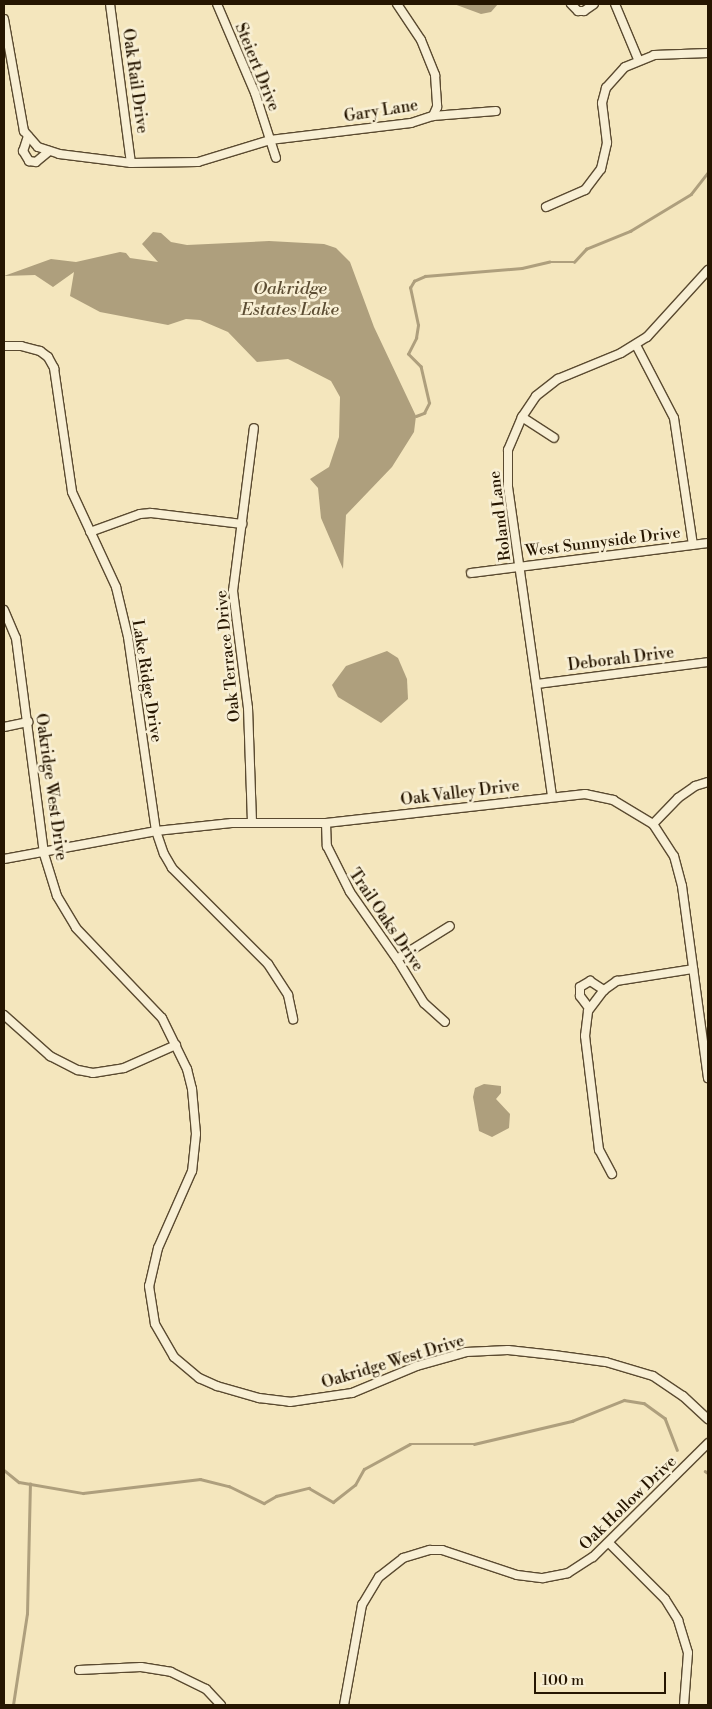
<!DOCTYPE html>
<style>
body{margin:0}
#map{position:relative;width:712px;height:1709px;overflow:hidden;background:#f4e6bd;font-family:"Libre Bodoni",serif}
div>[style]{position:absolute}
.water>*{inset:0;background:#ae9f7d}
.stream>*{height:2.5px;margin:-1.25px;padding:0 1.25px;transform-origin:1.25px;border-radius:1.25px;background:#ae9f7d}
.roads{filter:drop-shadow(1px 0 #5a4a30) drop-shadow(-1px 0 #5a4a30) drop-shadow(0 1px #5a4a30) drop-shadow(0 -1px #5a4a30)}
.minor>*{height:8px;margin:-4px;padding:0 4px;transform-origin:4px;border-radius:4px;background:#f8efd4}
span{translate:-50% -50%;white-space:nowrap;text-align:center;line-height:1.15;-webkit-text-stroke:5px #f8efd4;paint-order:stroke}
.street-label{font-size:16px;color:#261601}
.water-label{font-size:18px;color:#5c4d33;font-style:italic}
.frame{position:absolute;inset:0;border:5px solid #261601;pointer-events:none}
.scale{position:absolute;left:534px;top:1672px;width:132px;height:22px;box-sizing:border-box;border:2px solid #261601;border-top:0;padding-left:6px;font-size:15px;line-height:18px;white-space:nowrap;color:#261601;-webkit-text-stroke:4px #f8efd4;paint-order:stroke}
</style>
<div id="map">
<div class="water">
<i style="clip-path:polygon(454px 4px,498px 4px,491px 12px,481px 14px)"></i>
<i style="clip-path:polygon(153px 232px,161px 233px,171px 242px,187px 245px,269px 241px,324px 244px,336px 248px,350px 262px,374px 327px,416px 416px,414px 432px,392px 467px,346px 515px,343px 569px,321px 518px,318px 488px,310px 479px,329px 467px,339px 437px,340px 397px,331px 381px,288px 359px,257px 362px,228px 332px,200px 320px,186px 319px,168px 325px,100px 312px,70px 296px,74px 272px,53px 287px,35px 275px,4px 276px,51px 259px,76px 262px,120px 252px,126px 253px,130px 258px,158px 262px,142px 244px)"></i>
<i style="clip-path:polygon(387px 651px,398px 658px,407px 679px,408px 699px,381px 723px,338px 697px,332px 685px,346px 666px)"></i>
<i style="clip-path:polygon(484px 1084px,501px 1086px,501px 1093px,496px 1099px,510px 1114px,509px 1128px,492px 1137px,479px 1131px,473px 1097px,475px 1088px)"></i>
</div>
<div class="stream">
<i style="left:416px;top:416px;width:9px;rotate:-21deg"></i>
<i style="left:424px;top:413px;width:11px;rotate:-63deg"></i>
<i style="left:429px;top:403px;width:37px;rotate:-103deg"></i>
<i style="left:421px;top:367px;width:18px;rotate:-135deg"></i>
<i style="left:408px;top:354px;width:18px;rotate:-63deg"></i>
<i style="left:416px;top:338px;width:13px;rotate:-81deg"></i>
<i style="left:418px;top:325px;width:38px;rotate:-102deg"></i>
<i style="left:410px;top:288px;width:8px;rotate:-60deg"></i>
<i style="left:414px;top:281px;width:12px;rotate:-24deg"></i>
<i style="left:425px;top:276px;width:97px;rotate:-4.7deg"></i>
<i style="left:522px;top:268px;width:28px;rotate:-13deg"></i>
<i style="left:549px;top:262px;width:25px"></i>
<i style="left:574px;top:262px;width:18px;rotate:-47deg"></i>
<i style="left:586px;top:249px;width:48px;rotate:-22.2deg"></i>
<i style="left:630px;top:231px;width:71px;rotate:-31.2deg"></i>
<i style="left:691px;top:194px;width:28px;rotate:-52deg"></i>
<i style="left:4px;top:1470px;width:19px;rotate:39deg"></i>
<i style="left:19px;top:1482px;width:65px;rotate:9.8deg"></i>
<i style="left:83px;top:1493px;width:118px;rotate:-6.8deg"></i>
<i style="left:200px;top:1479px;width:30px;rotate:14deg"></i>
<i style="left:229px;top:1486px;width:39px;rotate:26deg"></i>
<i style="left:264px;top:1503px;width:14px;rotate:-30deg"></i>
<i style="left:276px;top:1496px;width:34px;rotate:-14deg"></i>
<i style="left:309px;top:1488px;width:28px;rotate:30deg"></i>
<i style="left:333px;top:1502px;width:28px;rotate:-38deg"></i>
<i style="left:355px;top:1485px;width:18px;rotate:-61deg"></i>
<i style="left:364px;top:1469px;width:52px;rotate:-28.5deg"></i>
<i style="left:410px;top:1444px;width:64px"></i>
<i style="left:474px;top:1444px;width:101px;rotate:-13.2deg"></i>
<i style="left:572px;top:1421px;width:56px;rotate:-22deg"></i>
<i style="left:624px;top:1400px;width:20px;rotate:9deg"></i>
<i style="left:644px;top:1403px;width:26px;rotate:36deg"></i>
<i style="left:665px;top:1418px;width:34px;rotate:69deg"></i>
<i style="left:705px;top:1471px;width:4px;rotate:34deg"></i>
<i style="left:13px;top:1705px;width:92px;rotate:-81.3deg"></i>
<i style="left:27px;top:1614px;width:130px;rotate:-88.7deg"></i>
</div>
<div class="roads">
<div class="minor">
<i style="left:110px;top:4px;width:160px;rotate:82.5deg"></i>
<i style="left:217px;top:4px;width:97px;rotate:66.9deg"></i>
<i style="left:255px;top:93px;width:68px;rotate:72.1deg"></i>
<i style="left:397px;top:4px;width:43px;rotate:56.3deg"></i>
<i style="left:421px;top:40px;width:38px;rotate:68deg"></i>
<i style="left:435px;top:75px;width:32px;rotate:86deg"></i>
<i style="left:437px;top:107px;width:10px;rotate:114deg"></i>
<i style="left:571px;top:4px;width:10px;rotate:45deg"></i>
<i style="left:578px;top:11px;width:6px"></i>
<i style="left:584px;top:11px;width:12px;rotate:-35deg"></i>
<i style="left:615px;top:4px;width:60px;rotate:67.3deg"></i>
<i style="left:4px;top:19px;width:114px;rotate:79.9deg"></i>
<i style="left:24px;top:131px;width:21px;rotate:49deg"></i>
<i style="left:38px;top:147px;width:22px;rotate:18deg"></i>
<i style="left:59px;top:154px;width:73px;rotate:7.1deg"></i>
<i style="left:131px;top:163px;width:67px;rotate:-0.9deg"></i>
<i style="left:198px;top:162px;width:75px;rotate:-17deg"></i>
<i style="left:270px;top:140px;width:142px;rotate:-6.9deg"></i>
<i style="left:411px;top:123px;width:23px;rotate:-18deg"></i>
<i style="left:433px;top:116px;width:63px;rotate:-4.5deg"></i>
<i style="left:28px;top:136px;width:16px;rotate:108deg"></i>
<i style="left:23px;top:151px;width:12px;rotate:59deg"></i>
<i style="left:29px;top:161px;width:7px;rotate:8deg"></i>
<i style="left:36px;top:162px;width:17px;rotate:-40deg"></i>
<i style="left:546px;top:207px;width:43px;rotate:-23.6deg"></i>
<i style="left:585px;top:190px;width:26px;rotate:-53deg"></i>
<i style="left:601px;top:169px;width:27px;rotate:-77deg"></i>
<i style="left:607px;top:143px;width:40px;rotate:-97.1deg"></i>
<i style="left:602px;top:103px;width:16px;rotate:-75deg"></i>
<i style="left:606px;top:88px;width:28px;rotate:-48deg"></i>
<i style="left:625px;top:67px;width:31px;rotate:-22deg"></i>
<i style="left:654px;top:55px;width:54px;rotate:-2.1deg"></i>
<i style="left:636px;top:345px;width:82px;rotate:62.5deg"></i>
<i style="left:674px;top:418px;width:128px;rotate:81.5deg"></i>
<i style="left:4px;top:346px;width:17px"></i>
<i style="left:21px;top:346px;width:20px;rotate:15deg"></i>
<i style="left:40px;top:351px;width:10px;rotate:37deg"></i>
<i style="left:48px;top:357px;width:13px;rotate:61deg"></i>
<i style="left:54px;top:368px;width:125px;rotate:81.7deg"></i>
<i style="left:72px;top:492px;width:105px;rotate:65.1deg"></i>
<i style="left:116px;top:587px;width:51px;rotate:76.5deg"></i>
<i style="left:128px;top:637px;width:196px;rotate:81.8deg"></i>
<i style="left:156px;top:831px;width:24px;rotate:71deg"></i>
<i style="left:164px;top:854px;width:16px;rotate:60deg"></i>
<i style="left:172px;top:868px;width:136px;rotate:45deg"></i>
<i style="left:268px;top:964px;width:37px;rotate:57deg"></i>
<i style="left:288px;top:995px;width:25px;rotate:78deg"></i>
<i style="left:522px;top:417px;width:38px;rotate:33deg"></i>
<i style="left:90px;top:532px;width:53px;rotate:-19.8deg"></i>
<i style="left:140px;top:514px;width:11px;rotate:-5deg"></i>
<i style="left:151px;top:513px;width:92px;rotate:6.9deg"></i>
<i style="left:471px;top:573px;width:239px;rotate:-7.2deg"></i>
<i style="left:4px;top:610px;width:30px;rotate:67deg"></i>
<i style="left:16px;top:638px;width:218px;rotate:82.6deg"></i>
<i style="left:44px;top:854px;width:44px;rotate:72.8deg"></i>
<i style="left:57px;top:896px;width:37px;rotate:59deg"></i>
<i style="left:76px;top:928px;width:124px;rotate:46.3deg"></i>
<i style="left:162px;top:1018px;width:57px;rotate:63.9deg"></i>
<i style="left:187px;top:1069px;width:21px;rotate:76deg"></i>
<i style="left:192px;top:1089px;width:45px;rotate:84.9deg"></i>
<i style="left:196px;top:1134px;width:37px;rotate:96deg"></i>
<i style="left:192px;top:1171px;width:84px;rotate:113.8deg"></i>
<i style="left:158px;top:1248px;width:39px;rotate:103deg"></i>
<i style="left:149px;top:1286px;width:38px;rotate:81deg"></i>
<i style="left:155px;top:1324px;width:38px;rotate:60deg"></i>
<i style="left:174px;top:1357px;width:33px;rotate:40deg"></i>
<i style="left:199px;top:1378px;width:20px;rotate:24deg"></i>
<i style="left:217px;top:1386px;width:44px;rotate:15.9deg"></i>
<i style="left:259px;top:1398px;width:31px;rotate:7deg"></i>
<i style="left:290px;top:1402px;width:63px;rotate:-8.3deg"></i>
<i style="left:352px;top:1393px;width:70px;rotate:-22.6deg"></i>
<i style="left:417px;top:1366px;width:51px;rotate:-15.9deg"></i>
<i style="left:466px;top:1352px;width:42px;rotate:-2.7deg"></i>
<i style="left:508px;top:1350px;width:46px;rotate:6.2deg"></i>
<i style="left:554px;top:1355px;width:52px;rotate:7.7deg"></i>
<i style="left:606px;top:1362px;width:49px;rotate:16.6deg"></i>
<i style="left:653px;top:1376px;width:36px;rotate:34deg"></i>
<i style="left:683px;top:1396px;width:34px;rotate:43deg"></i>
<i style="left:537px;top:684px;width:172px;rotate:-7.3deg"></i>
<i style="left:4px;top:727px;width:25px;rotate:-12deg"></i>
<i style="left:552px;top:796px;width:312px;rotate:-98.1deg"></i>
<i style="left:508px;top:487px;width:37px;rotate:-90deg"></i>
<i style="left:508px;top:450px;width:36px;rotate:-67deg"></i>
<i style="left:522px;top:417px;width:25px;rotate:-56deg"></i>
<i style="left:536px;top:396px;width:28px;rotate:-38deg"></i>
<i style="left:558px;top:379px;width:68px;rotate:-22.4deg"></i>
<i style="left:621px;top:353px;width:31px;rotate:-32deg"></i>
<i style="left:647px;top:337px;width:91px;rotate:-47.7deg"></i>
<i style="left:252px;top:822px;width:114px;rotate:-92deg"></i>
<i style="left:248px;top:708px;width:118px;rotate:-97.3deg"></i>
<i style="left:233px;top:591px;width:164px;rotate:-82.7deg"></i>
<i style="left:326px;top:823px;width:23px;rotate:88deg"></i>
<i style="left:327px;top:846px;width:51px;rotate:63.4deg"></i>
<i style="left:350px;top:892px;width:82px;rotate:55deg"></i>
<i style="left:397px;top:959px;width:52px;rotate:58.5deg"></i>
<i style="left:424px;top:1003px;width:28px;rotate:42deg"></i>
<i style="left:653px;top:824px;width:36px;rotate:-46deg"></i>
<i style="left:678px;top:798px;width:21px;rotate:-35deg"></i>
<i style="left:695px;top:786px;width:14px;rotate:-17deg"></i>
<i style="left:4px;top:859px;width:155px;rotate:-10.4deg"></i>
<i style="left:156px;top:831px;width:76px;rotate:-6deg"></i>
<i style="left:232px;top:823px;width:94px"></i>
<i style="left:326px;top:823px;width:261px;rotate:-6.4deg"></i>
<i style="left:585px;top:794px;width:29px;rotate:12deg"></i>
<i style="left:613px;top:800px;width:47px;rotate:31deg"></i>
<i style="left:653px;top:824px;width:38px;rotate:57deg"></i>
<i style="left:674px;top:856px;width:31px;rotate:75deg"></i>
<i style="left:682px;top:886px;width:194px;rotate:82.3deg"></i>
<i style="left:397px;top:959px;width:62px;rotate:-31.9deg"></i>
<i style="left:589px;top:1008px;width:15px;rotate:-127deg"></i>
<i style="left:580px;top:996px;width:9px;rotate:-90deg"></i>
<i style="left:580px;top:987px;width:12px;rotate:-31deg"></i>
<i style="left:590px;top:981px;width:17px;rotate:33deg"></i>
<i style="left:4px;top:1015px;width:62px;rotate:41.7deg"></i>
<i style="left:50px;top:1056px;width:31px;rotate:27deg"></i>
<i style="left:78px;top:1070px;width:15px;rotate:11deg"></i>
<i style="left:93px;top:1073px;width:31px;rotate:-9deg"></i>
<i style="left:124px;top:1068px;width:57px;rotate:-23.9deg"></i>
<i style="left:612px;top:1174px;width:27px;rotate:-118deg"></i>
<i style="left:599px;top:1150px;width:115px;rotate:-97deg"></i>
<i style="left:585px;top:1036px;width:25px;rotate:-83deg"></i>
<i style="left:588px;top:1011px;width:26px;rotate:-53deg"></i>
<i style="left:604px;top:990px;width:16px;rotate:-35deg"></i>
<i style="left:617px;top:981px;width:77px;rotate:-9deg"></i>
<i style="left:609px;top:1543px;width:79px;rotate:45deg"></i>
<i style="left:665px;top:1599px;width:25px;rotate:58deg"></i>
<i style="left:678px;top:1620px;width:34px;rotate:73deg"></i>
<i style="left:688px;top:1653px;width:52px;rotate:94.4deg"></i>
<i style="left:79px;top:1670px;width:62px;rotate:-2.8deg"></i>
<i style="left:141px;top:1667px;width:30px;rotate:9deg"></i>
<i style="left:171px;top:1672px;width:39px;rotate:26deg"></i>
<i style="left:206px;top:1689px;width:22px;rotate:47deg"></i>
<i style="left:344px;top:1705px;width:102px;rotate:-79.8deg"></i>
<i style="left:362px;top:1605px;width:33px;rotate:-59deg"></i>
<i style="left:379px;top:1577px;width:31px;rotate:-38deg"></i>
<i style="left:403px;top:1558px;width:28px;rotate:-17deg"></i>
<i style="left:430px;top:1550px;width:12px"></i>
<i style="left:442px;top:1550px;width:79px;rotate:18.4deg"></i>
<i style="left:517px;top:1575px;width:26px;rotate:7deg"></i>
<i style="left:543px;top:1578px;width:25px;rotate:-11deg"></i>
<i style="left:568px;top:1573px;width:30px;rotate:-33deg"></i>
<i style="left:593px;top:1557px;width:162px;rotate:-44.7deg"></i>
</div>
</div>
<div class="street-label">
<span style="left:257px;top:67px;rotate:68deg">Steiert Drive</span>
<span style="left:135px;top:81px;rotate:82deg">Oak Rail Drive</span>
<span style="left:381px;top:111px;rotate:-9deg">Gary Lane</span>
<span style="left:500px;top:516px;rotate:-97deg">Roland Lane</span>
<span style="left:603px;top:542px;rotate:-7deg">West Sunnyside Drive</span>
<span style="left:228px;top:656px;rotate:-96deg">Oak Terrace Drive</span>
<span style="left:621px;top:659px;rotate:-7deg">Deborah Drive</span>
<span style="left:147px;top:681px;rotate:81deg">Lake Ridge Drive</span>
<span style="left:51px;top:787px;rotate:82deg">Oakridge West Drive</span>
<span style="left:460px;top:793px;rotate:-7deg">Oak Valley Drive</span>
<span style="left:386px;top:920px;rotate:56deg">Trail Oaks Drive</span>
<span style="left:393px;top:1362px;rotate:-17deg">Oakridge West Drive</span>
<span style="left:628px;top:1503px;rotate:-44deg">Oak Hollow Drive</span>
</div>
<div class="water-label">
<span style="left:290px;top:300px">Oakridge<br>Estates Lake</span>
</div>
<div class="frame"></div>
<div class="scale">100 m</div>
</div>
